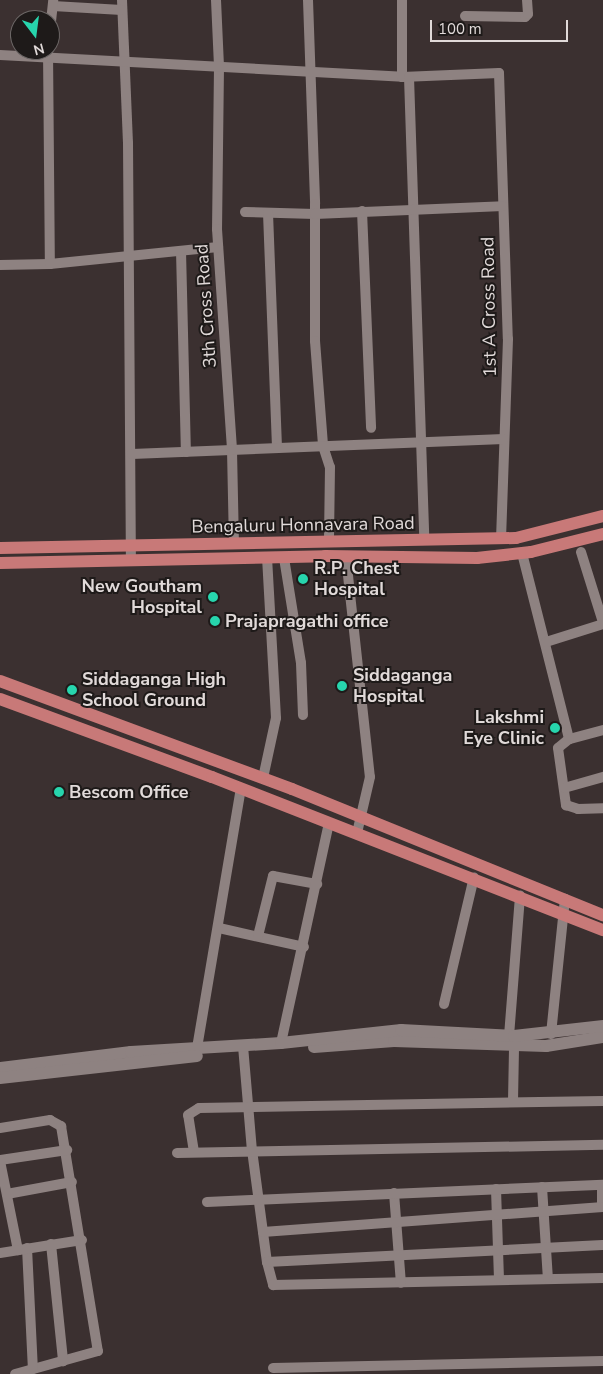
<!DOCTYPE html>
<style>
body{margin:0}
#map{position:relative;width:603px;height:1374px;overflow:hidden;background:#3b3030;font-family:"Nunito Sans",sans-serif}
div>[style]{position:absolute}
.minor>*{height:10px;margin:-5px;padding:0 5px;transform-origin:5px;border-radius:5px;background:#8e8281}
.secondary>*{height:12px;margin:-6px;padding:0 6px;transform-origin:6px;border-radius:6px;background:#8e8281}
.primary>*{height:12px;margin:-6px;padding:0 6px;transform-origin:6px;border-radius:6px;background:#c87978}
.dots>*{width:14px;height:14px;translate:-50% -50%;box-sizing:border-box;border:2px solid #1e1a19;border-radius:50%}
span{translate:-50% -50%;white-space:nowrap;text-align:center;line-height:1.15;-webkit-text-stroke:4px #1e1a19;paint-order:stroke}
.street-label{font-size:18px;color:#e1dad9}
.poi-label{font-size:18px;color:#e1dad9;font-weight:700}
.left{translate:0 -50%;text-align:left}
.right{translate:-100% -50%;text-align:right}
.north{position:absolute;left:10px;top:10px;width:50px;height:50px;box-sizing:border-box;background:#1e1a19;border:1px solid #6c6766;border-radius:50%;rotate:165deg;font-size:14px;font-weight:700;line-height:20px;text-align:center;color:#e1dad9}
.north::after{content:'';display:block;margin:auto;width:18px;height:22px;background:#27d5ad;clip-path:polygon(50% 0,100% 100%,50% 72%,0 100%)}
.scale{position:absolute;left:430px;top:20px;width:138px;height:22px;box-sizing:border-box;border:2px solid #e1dad9;border-top:0;padding-left:6px;font-size:15px;line-height:18px;white-space:nowrap;color:#e1dad9;-webkit-text-stroke:4px #1e1a19;paint-order:stroke}
</style>
<div id="map">
<div class="minor">
<i style="left:122px;top:0;width:143px;rotate:87.6deg"></i>
<i style="left:128px;top:143px;width:416px;rotate:89.6deg"></i>
<i style="left:216px;top:0;width:67px;rotate:87.4deg"></i>
<i style="left:219px;top:67px;width:162px;rotate:90.7deg"></i>
<i style="left:217px;top:229px;width:222px;rotate:86.1deg"></i>
<i style="left:232px;top:450px;width:93px;rotate:88.8deg"></i>
<i style="left:308px;top:0;width:204px;rotate:88deg"></i>
<i style="left:315px;top:204px;width:137px;rotate:90deg"></i>
<i style="left:315px;top:341px;width:105px;rotate:85.6deg"></i>
<i style="left:323px;top:446px;width:22px;rotate:72deg"></i>
<i style="left:330px;top:467px;width:75px;rotate:90.8deg"></i>
<i style="left:53px;top:6px;width:69px;rotate:3.3deg"></i>
<i style="left:465px;top:16px;width:60px;rotate:1deg"></i>
<i style="left:525px;top:17px;width:4px;rotate:-45deg"></i>
<i style="left:528px;top:14px;width:14px;rotate:-94deg"></i>
<i style="left:50px;top:31px;width:31px;rotate:-84deg"></i>
<i style="left:48px;top:50px;width:214px;rotate:89.5deg"></i>
<i style="left:0;top:55px;width:403px;rotate:3.1deg"></i>
<i style="left:402px;top:77px;width:97px;rotate:-2.4deg"></i>
<i style="left:499px;top:73px;width:266px;rotate:88.1deg"></i>
<i style="left:508px;top:339px;width:200px;rotate:92deg"></i>
<i style="left:402px;top:77px;width:77px;rotate:-90deg"></i>
<i style="left:409px;top:77px;width:463px;rotate:88.1deg"></i>
<i style="left:362px;top:211px;width:217px;rotate:87.6deg"></i>
<i style="left:245px;top:212px;width:70px;rotate:1.6deg"></i>
<i style="left:315px;top:214px;width:188px;rotate:-2.4deg"></i>
<i style="left:268px;top:213px;width:235px;rotate:87.8deg"></i>
<i style="left:181px;top:251px;width:201px;rotate:88.6deg"></i>
<i style="left:0;top:265px;width:50px;rotate:-1.1deg"></i>
<i style="left:50px;top:264px;width:169px;rotate:-5.8deg"></i>
<i style="left:132px;top:454px;width:372px;rotate:-2.3deg"></i>
<i style="left:581px;top:552px;width:73px;rotate:72.6deg"></i>
<i style="left:522px;top:553px;width:192px;rotate:75.8deg"></i>
<i style="left:346px;top:557px;width:221px;rotate:83.8deg"></i>
<i style="left:370px;top:777px;width:57px;rotate:103.1deg"></i>
<i style="left:284px;top:558px;width:106px;rotate:80.8deg"></i>
<i style="left:301px;top:663px;width:52px;rotate:87.8deg"></i>
<i style="left:546px;top:642px;width:60px;rotate:-17.5deg"></i>
<i style="left:603px;top:730px;width:35px;rotate:165deg"></i>
<i style="left:569px;top:739px;width:14px;rotate:141deg"></i>
<i style="left:558px;top:748px;width:58px;rotate:82deg"></i>
<i style="left:566px;top:805px;width:13px;rotate:18deg"></i>
<i style="left:578px;top:809px;width:25px;rotate:-2deg"></i>
<i style="left:263px;top:778px;width:61px;rotate:-77.8deg"></i>
<i style="left:276px;top:718px;width:159px;rotate:-93.2deg"></i>
<i style="left:564px;top:788px;width:41px;rotate:-15.8deg"></i>
<i style="left:219px;top:928px;width:87px;rotate:12.6deg"></i>
<i style="left:258px;top:936px;width:62px;rotate:-76deg"></i>
<i style="left:273px;top:876px;width:45px;rotate:10.3deg"></i>
<i style="left:444px;top:1004px;width:130px;rotate:-76.7deg"></i>
<i style="left:551px;top:1034px;width:136px;rotate:-84.1deg"></i>
<i style="left:509px;top:1036px;width:141px;rotate:-85.5deg"></i>
<i style="left:281px;top:1043px;width:225px;rotate:-77.7deg"></i>
<i style="left:243px;top:1046px;width:104px;rotate:85.1deg"></i>
<i style="left:252px;top:1150px;width:113px;rotate:82.4deg"></i>
<i style="left:267px;top:1262px;width:24px;rotate:75deg"></i>
<i style="left:273px;top:1285px;width:330px;rotate:-1.2deg"></i>
<i style="left:197px;top:1048px;width:263px;rotate:-80.4deg"></i>
<i style="left:513px;top:1101px;width:54px;rotate:-88.9deg"></i>
<i style="left:0;top:1128px;width:51px;rotate:-9.1deg"></i>
<i style="left:50px;top:1120px;width:13px;rotate:29deg"></i>
<i style="left:61px;top:1126px;width:228px;rotate:80.7deg"></i>
<i style="left:98px;top:1351px;width:86px;rotate:164.5deg"></i>
<i style="left:194px;top:1152px;width:37px;rotate:-99deg"></i>
<i style="left:188px;top:1115px;width:13px;rotate:-32deg"></i>
<i style="left:199px;top:1108px;width:404px;rotate:-1deg"></i>
<i style="left:177px;top:1153px;width:426px;rotate:-1.1deg"></i>
<i style="left:0;top:1160px;width:68px;rotate:-8.5deg"></i>
<i style="left:0;top:1161px;width:91px;rotate:78.6deg"></i>
<i style="left:602px;top:1185px;width:22px;rotate:90deg"></i>
<i style="left:542px;top:1187px;width:92px;rotate:86.3deg"></i>
<i style="left:496px;top:1189px;width:91px;rotate:88.1deg"></i>
<i style="left:394px;top:1193px;width:90px;rotate:85.6deg"></i>
<i style="left:7px;top:1194px;width:66px;rotate:-10.5deg"></i>
<i style="left:207px;top:1202px;width:396px;rotate:-2.5deg"></i>
<i style="left:263px;top:1232px;width:341px;rotate:-4.2deg"></i>
<i style="left:51px;top:1244px;width:118px;rotate:84.1deg"></i>
<i style="left:27px;top:1248px;width:121px;rotate:87.2deg"></i>
<i style="left:0;top:1253px;width:83px;rotate:-9deg"></i>
<i style="left:267px;top:1262px;width:336px;rotate:-2.9deg"></i>
<i style="left:273px;top:1368px;width:330px;rotate:-1.2deg"></i>
</div>
<div class="secondary">
<i style="left:314px;top:1047px;width:80px;rotate:-4.3deg"></i>
<i style="left:394px;top:1041px;width:152px;rotate:1.9deg"></i>
<i style="left:546px;top:1046px;width:58px;rotate:-9deg"></i>
<i style="left:0;top:1068px;width:132px;rotate:-7deg"></i>
<i style="left:131px;top:1052px;width:150px;rotate:-3.4deg"></i>
<i style="left:281px;top:1043px;width:121px;rotate:-6.2deg"></i>
<i style="left:401px;top:1030px;width:113px;rotate:3deg"></i>
<i style="left:514px;top:1036px;width:90px;rotate:-6.4deg"></i>
<i style="left:0;top:1078px;width:198px;rotate:-6.4deg"></i>
</div>
<div class="primary">
<i style="left:0;top:548px;width:516px;rotate:-1.11deg"></i>
<i style="left:516px;top:538px;width:90px;rotate:-14.2deg"></i>
<i style="left:0;top:563px;width:325px;rotate:-1.2deg"></i>
<i style="left:325px;top:556px;width:152px;rotate:0.8deg"></i>
<i style="left:477px;top:558px;width:54px;rotate:-6.3deg"></i>
<i style="left:531px;top:552px;width:74px;rotate:-14deg"></i>
<i style="left:0;top:681px;width:311px;rotate:20.3deg"></i>
<i style="left:292px;top:789px;width:336px;rotate:22.1deg"></i>
<i style="left:0;top:699px;width:226px;rotate:20.2deg"></i>
<i style="left:212px;top:777px;width:420px;rotate:21.4deg"></i>
</div>
<div class="dots">
<i style="left:303px;top:579px;background:#27d5ad"></i>
<i style="left:213px;top:597px;background:#27d5ad"></i>
<i style="left:215px;top:621px;background:#27d5ad"></i>
<i style="left:342px;top:686px;background:#27d5ad"></i>
<i style="left:72px;top:690px;background:#27d5ad"></i>
<i style="left:555px;top:728px;background:#27d5ad"></i>
<i style="left:59px;top:792px;background:#27d5ad"></i>
</div>
<div class="street-label">
<span style="left:206px;top:306px;rotate:-94deg">3th Cross Road</span>
<span style="left:489px;top:307px;rotate:-91deg">1st A Cross Road</span>
<span style="left:303px;top:525px;rotate:-1deg">Bengaluru Honnavara Road</span>
</div>
<div class="poi-label">
<span class="left" style="left:314px;top:579px">R.P. Chest<br>Hospital</span>
<span class="right" style="left:202px;top:597px">New Goutham<br>Hospital</span>
<span class="left" style="left:225px;top:621px">Prajapragathi office</span>
<span class="left" style="left:353px;top:686px">Siddaganga<br>Hospital</span>
<span class="left" style="left:82px;top:690px">Siddaganga High<br>School Ground</span>
<span class="right" style="left:544px;top:728px">Lakshmi<br>Eye Clinic</span>
<span class="left" style="left:69px;top:792px">Bescom Office</span>
</div>
<div class="north">N</div>
<div class="scale">100 m</div>
</div>
